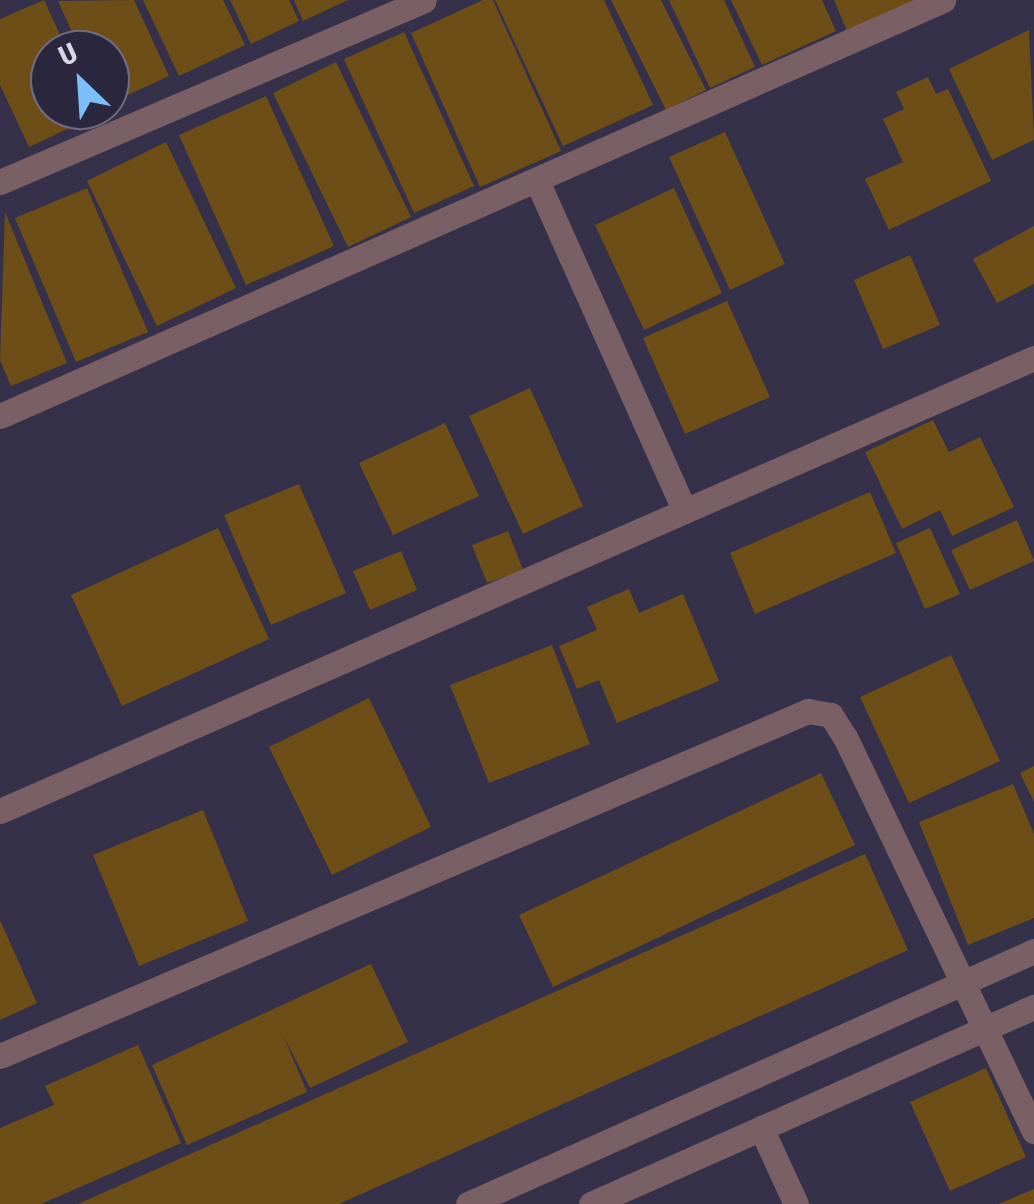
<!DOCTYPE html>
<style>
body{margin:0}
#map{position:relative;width:1034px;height:1204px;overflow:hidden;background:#35314a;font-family:"Fira Sans Condensed",sans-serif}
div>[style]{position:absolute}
.building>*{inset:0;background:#6d4e17}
.street>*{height:25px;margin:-12.5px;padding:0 12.5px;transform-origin:12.5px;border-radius:12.5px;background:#7a5f64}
span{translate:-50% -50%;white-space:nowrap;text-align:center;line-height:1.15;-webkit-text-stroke:9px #2b273f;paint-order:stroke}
.north{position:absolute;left:30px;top:30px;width:100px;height:100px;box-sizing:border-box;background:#2b273f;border:2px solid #706d82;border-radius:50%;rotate:335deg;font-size:28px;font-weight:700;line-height:40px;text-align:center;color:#d7d6e6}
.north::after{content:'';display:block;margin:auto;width:35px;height:45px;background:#7dbef9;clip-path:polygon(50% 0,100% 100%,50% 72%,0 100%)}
</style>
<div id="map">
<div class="building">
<i style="clip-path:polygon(44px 0,67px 50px,50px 50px,50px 110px,95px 110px,97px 115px,29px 147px,0 85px,0 19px)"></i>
<i style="clip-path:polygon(134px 0,169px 76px,110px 103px,110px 50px,80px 50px,58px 1px)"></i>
<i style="clip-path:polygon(143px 0,223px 0,245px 45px,179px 76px)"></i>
<i style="clip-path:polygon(230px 0,289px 0,299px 21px,251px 44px)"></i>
<i style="clip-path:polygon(294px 0,348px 0,303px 21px)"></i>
<i style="clip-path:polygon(483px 0,493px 0,561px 151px,480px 187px,411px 33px)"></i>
<i style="clip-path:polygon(495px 0,604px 0,653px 105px,563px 146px)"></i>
<i style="clip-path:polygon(611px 0,661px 0,706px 90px,666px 110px)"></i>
<i style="clip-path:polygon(669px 0,724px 0,755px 67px,710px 88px)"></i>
<i style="clip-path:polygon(731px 0,822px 0,836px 31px,762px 65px)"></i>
<i style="clip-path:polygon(834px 0,919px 0,847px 31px)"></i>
<i style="clip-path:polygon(1029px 30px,1034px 140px,992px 160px,949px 69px)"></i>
<i style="clip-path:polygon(404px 32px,474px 186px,414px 213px,344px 59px)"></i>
<i style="clip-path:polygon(336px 62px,411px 217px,348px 247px,273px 93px)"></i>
<i style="clip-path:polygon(928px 77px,936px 94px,948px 89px,991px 181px,889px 230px,865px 179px,903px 162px,883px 119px,904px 109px,896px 92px)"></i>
<i style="clip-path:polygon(266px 96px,334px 246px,246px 285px,179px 135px)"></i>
<i style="clip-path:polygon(725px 132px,785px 264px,730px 290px,669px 157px)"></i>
<i style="clip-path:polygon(166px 142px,236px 288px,157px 326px,87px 181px)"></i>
<i style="clip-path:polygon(87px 188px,148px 332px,76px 362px,15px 218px)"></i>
<i style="clip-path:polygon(674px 188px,722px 293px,644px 330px,595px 225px)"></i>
<i style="clip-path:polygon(5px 212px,67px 363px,11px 386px,0 360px)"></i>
<i style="clip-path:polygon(1034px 226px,1034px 284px,997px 303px,973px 259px)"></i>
<i style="clip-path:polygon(910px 255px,940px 325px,883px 349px,854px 280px)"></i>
<i style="clip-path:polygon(727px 301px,770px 397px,685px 434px,643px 338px)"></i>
<i style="clip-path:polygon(530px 388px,583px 506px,523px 534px,469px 416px)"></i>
<i style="clip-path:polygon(933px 420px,949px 452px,980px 437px,1014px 507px,952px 536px,940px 510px,902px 529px,865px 452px)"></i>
<i style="clip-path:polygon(445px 423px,479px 496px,393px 535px,359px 463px)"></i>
<i style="clip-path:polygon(299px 484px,346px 593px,271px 625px,224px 515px)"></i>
<i style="clip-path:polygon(870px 492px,896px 553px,755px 614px,730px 553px)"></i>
<i style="clip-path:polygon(1017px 520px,1034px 561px,970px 590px,951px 550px)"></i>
<i style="clip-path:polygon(218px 528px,269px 639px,122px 706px,71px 595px)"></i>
<i style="clip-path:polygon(930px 528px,960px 594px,925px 609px,896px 543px)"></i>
<i style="clip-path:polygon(508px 531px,523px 570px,487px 583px,472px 545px)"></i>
<i style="clip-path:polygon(401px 551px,417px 590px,370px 610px,353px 571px)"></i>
<i style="clip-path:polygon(629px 589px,639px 613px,683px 594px,719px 681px,617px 723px,599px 680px,577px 689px,559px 646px,597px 630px,587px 607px)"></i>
<i style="clip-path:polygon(552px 645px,590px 744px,489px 783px,450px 685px)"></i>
<i style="clip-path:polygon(951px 655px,1000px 761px,909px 803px,860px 697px)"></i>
<i style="clip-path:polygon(369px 698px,431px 827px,332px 875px,269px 747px)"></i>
<i style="clip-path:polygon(1034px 766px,1034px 802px,1020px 773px)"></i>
<i style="clip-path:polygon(821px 773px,855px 845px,553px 987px,519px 915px)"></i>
<i style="clip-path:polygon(1013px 784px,1034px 834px,1034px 918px,968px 945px,919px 822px)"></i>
<i style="clip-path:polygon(203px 810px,248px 921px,139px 966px,93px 855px)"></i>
<i style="clip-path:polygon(865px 854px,908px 950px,377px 1187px,339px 1204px,78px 1204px)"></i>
<i style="clip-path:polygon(0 920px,37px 1003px,0 1020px)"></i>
<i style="clip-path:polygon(371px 964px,408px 1042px,310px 1088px,283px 1035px,307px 1092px,187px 1145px,152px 1065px)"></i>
<i style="clip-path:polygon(138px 1045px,181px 1143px,41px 1204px,0 1204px,0 1128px,54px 1105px,45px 1086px)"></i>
<i style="clip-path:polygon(986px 1068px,1026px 1157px,950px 1191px,910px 1102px)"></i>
<i style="clip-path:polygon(1034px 1189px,1034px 1204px,998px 1204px)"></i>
</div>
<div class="street">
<i style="left:0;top:182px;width:461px;rotate:-23.2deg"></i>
<i style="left:538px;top:183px;width:358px;rotate:65.9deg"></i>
<i style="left:0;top:416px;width:1031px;rotate:-23.8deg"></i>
<i style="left:0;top:811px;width:1129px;rotate:-23.66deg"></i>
<i style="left:0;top:1056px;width:879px;rotate:-23.12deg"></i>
<i style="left:808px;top:711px;width:23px;rotate:10deg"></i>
<i style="left:831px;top:715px;width:26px;rotate:58deg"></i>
<i style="left:845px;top:737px;width:437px;rotate:64.4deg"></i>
<i style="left:761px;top:1128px;width:84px;rotate:65.3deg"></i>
<i style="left:468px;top:1204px;width:620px;rotate:-24.08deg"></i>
<i style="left:591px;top:1204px;width:485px;rotate:-24deg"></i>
</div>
<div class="north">U</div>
</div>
